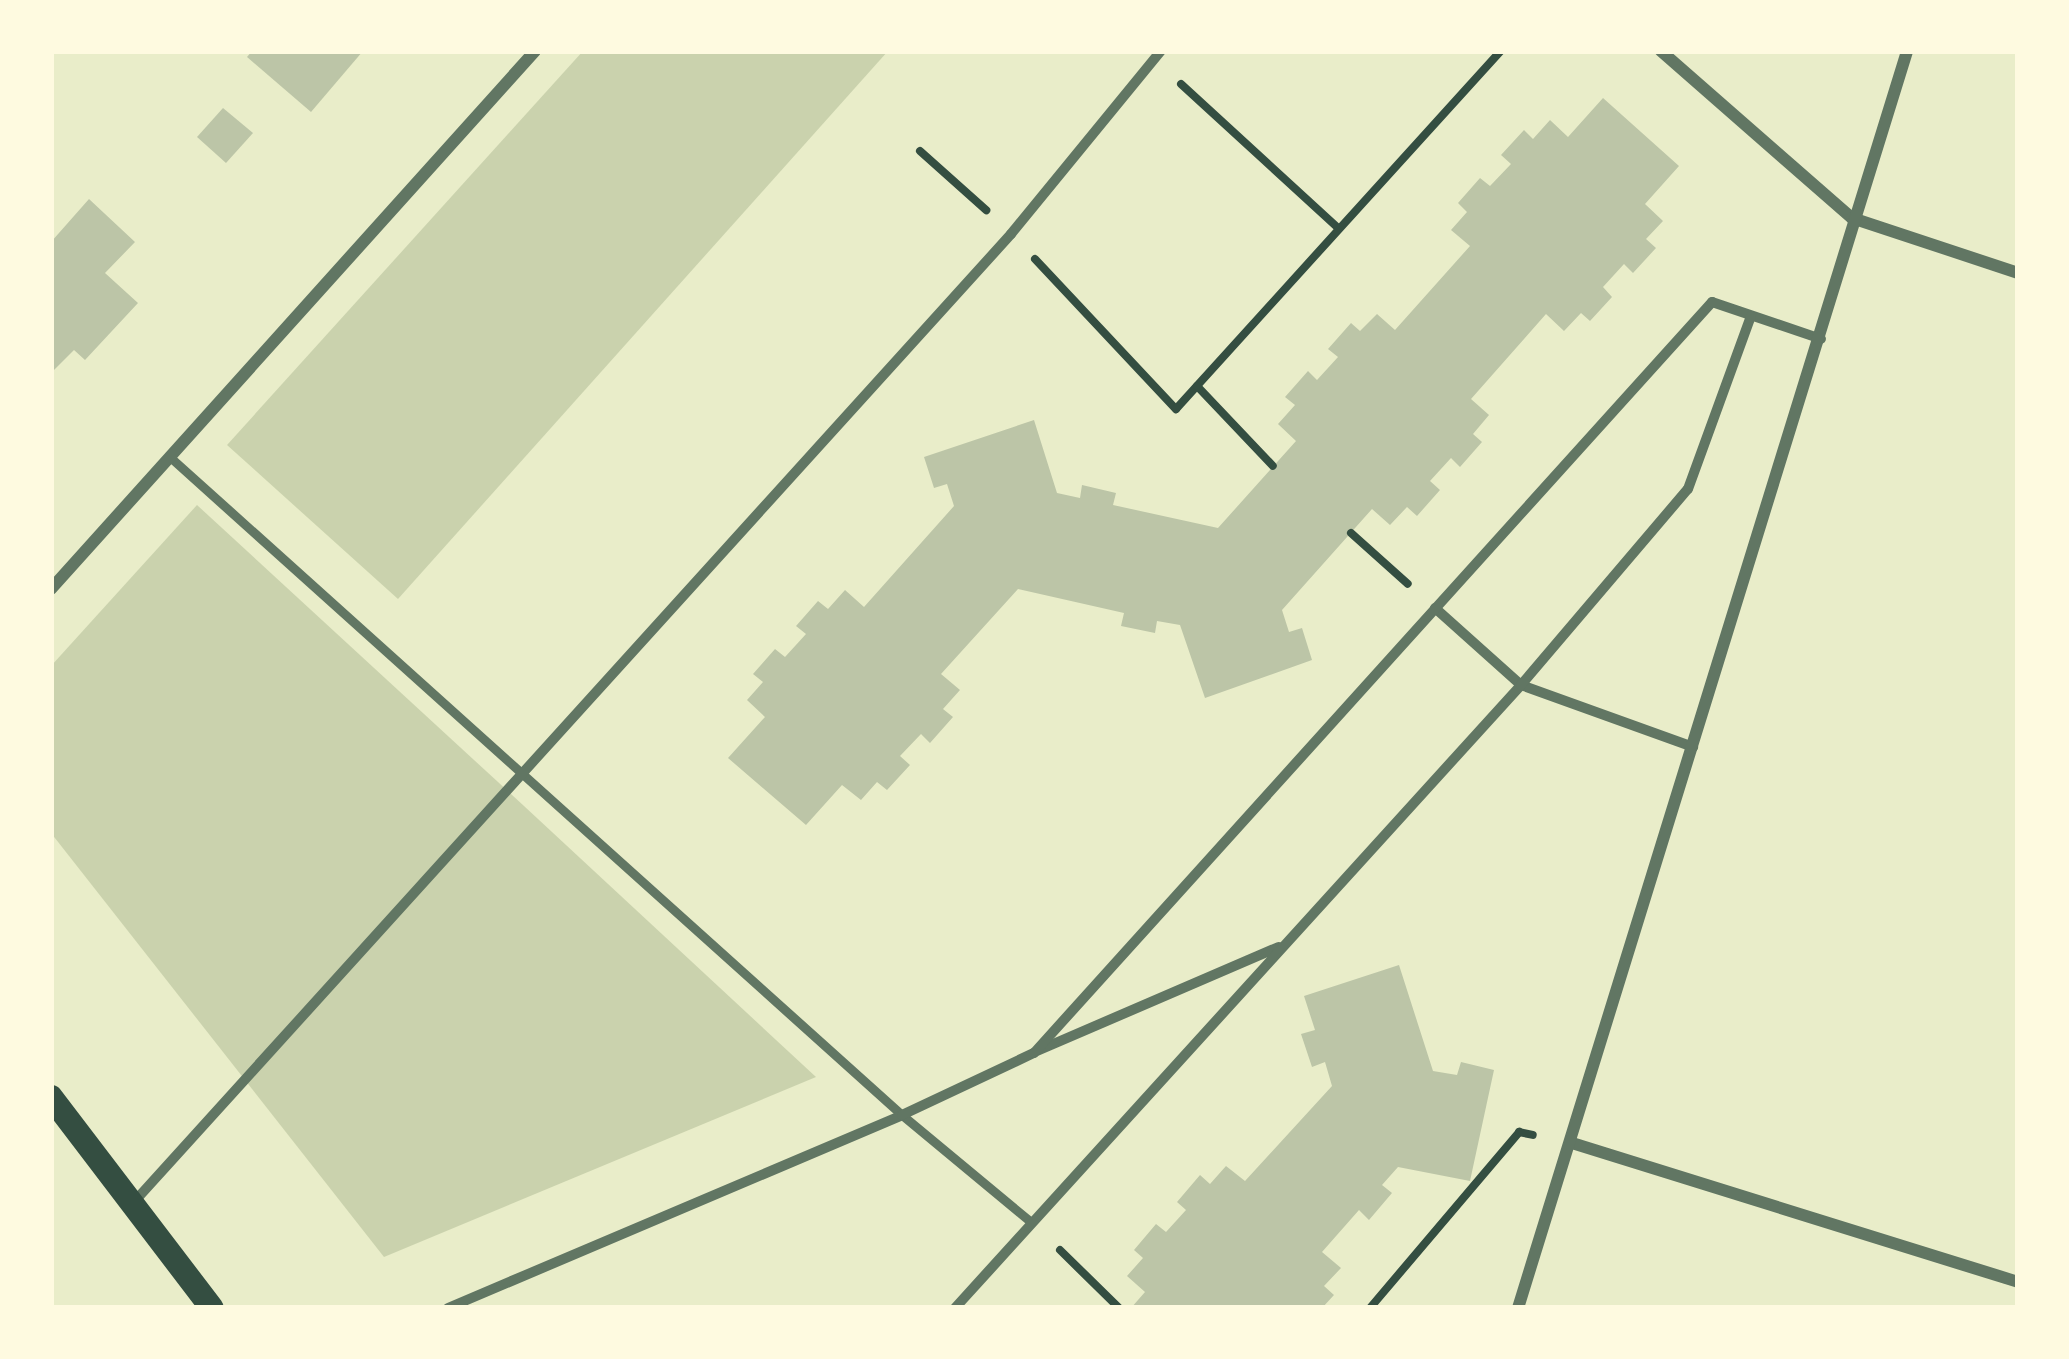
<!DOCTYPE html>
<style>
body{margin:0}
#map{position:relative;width:2069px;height:1359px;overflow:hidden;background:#e9edc9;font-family:"Work Sans",sans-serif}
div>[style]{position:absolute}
.green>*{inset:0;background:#cad2ad}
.building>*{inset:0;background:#bcc5a7}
.path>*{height:8px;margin:-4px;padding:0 4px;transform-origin:4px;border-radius:4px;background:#344e41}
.service>*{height:9px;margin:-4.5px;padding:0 4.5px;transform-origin:4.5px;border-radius:4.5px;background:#617663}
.pedestrian>*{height:10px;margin:-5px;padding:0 5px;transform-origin:5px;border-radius:5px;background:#617663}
.minor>*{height:12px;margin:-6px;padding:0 6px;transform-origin:6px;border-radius:6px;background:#617663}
.secondary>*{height:24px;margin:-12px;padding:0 12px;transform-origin:12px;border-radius:12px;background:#344e41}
span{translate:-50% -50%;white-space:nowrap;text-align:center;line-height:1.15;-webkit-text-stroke:9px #fefae0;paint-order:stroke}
.frame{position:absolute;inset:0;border:54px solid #fefae0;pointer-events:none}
</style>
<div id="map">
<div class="green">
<i style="clip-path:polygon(583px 51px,888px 51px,398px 599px,227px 445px)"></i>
<i style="clip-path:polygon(197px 505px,524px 806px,816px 1077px,384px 1257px,51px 833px,51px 666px)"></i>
</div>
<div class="building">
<i style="clip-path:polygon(252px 51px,363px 51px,311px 112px,247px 57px)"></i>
<i style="clip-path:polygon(1603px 98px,1679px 166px,1645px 204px,1663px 221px,1646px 239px,1656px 248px,1633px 273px,1624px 264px,1603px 287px,1612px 297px,1590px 321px,1581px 313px,1564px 331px,1546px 314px,1471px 399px,1489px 415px,1473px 434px,1482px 442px,1460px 467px,1451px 458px,1430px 481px,1440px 490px,1417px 516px,1407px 507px,1390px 525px,1372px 509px,1282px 610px,1289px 632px,1302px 628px,1312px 660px,1205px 698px,1180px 625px,1157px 621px,1155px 633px,1121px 626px,1124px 613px,1018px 589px,941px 674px,960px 690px,943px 709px,953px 717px,930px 743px,921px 734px,900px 756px,910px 765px,887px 790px,877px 782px,861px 800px,842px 785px,806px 825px,728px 758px,765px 717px,747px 700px,763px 682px,753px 674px,775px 649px,785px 657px,806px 634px,796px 626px,818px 601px,828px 609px,845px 590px,864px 607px,954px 506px,947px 484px,934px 488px,924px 457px,1034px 420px,1057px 493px,1080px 498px,1082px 485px,1116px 493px,1113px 505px,1218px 528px,1296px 441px,1278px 424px,1295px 405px,1285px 397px,1308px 371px,1317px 380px,1338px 357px,1328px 349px,1351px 323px,1360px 331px,1377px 314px,1395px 330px,1470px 246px,1451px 230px,1467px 212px,1458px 203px,1480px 178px,1490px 186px,1511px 164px,1501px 155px,1524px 130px,1533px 139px,1550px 120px,1568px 137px)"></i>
<i style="clip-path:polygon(223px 108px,253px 133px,226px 163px,197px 137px)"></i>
<i style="clip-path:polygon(89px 199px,135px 242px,105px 273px,138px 303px,85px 360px,74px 350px,51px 373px,51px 242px)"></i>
<i style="clip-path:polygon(1399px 965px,1433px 1071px,1457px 1075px,1461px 1062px,1494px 1070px,1470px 1181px,1398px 1167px,1382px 1185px,1392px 1193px,1369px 1220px,1359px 1210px,1322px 1252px,1341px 1268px,1324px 1286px,1334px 1295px,1322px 1308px,1131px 1308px,1145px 1292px,1127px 1276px,1143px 1258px,1134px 1250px,1156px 1224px,1166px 1232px,1186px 1210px,1177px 1202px,1200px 1175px,1210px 1184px,1226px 1166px,1245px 1181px,1332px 1086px,1325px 1062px,1312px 1067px,1301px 1034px,1315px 1030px,1304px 996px)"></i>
</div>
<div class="path">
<i style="left:1181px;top:84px;width:214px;rotate:42.5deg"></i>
<i style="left:920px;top:151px;width:89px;rotate:41.8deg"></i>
<i style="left:1035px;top:259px;width:206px;rotate:46.8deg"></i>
<i style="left:1176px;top:409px;width:484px;rotate:-47.8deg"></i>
<i style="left:1197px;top:386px;width:110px;rotate:46.5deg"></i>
<i style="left:1351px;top:533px;width:76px;rotate:41.8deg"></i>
<i style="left:1060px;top:1250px;width:83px;rotate:44.5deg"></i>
<i style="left:1370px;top:1308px;width:231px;rotate:-49.7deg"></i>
<i style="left:1519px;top:1132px;width:14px;rotate:12deg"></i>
</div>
<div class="service">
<i style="left:171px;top:458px;width:983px;rotate:41.95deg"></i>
<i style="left:902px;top:1115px;width:168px;rotate:39.7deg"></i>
</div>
<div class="pedestrian">
<i style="left:1435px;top:608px;width:115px;rotate:41.8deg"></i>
<i style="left:1521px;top:685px;width:183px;rotate:19.8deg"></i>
<i style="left:1037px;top:1051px;width:263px;rotate:-23.3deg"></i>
<i style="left:134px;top:1202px;width:1306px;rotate:-47.82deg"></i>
<i style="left:1011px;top:234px;width:237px;rotate:-50.7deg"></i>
<i style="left:448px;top:1308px;width:493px;rotate:-23deg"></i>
<i style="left:902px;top:1115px;width:146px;rotate:-25.2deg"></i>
<i style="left:1034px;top:1053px;width:1012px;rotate:-47.92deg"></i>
<i style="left:1712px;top:302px;width:115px;rotate:18.7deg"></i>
<i style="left:955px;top:1308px;width:842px;rotate:-47.74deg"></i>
<i style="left:1521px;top:685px;width:257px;rotate:-49.6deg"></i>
<i style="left:1688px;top:489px;width:184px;rotate:-70deg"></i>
</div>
<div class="minor">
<i style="left:1661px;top:51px;width:254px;rotate:41.2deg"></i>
<i style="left:1852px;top:218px;width:175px;rotate:18.3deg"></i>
<i style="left:51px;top:589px;width:724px;rotate:-48.02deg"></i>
<i style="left:1572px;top:1143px;width:467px;rotate:17.3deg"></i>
<i style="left:1518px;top:1308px;width:1316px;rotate:-72.8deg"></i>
</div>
<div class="secondary">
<i style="left:51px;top:1097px;width:265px;rotate:52.7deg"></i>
</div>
<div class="frame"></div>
</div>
